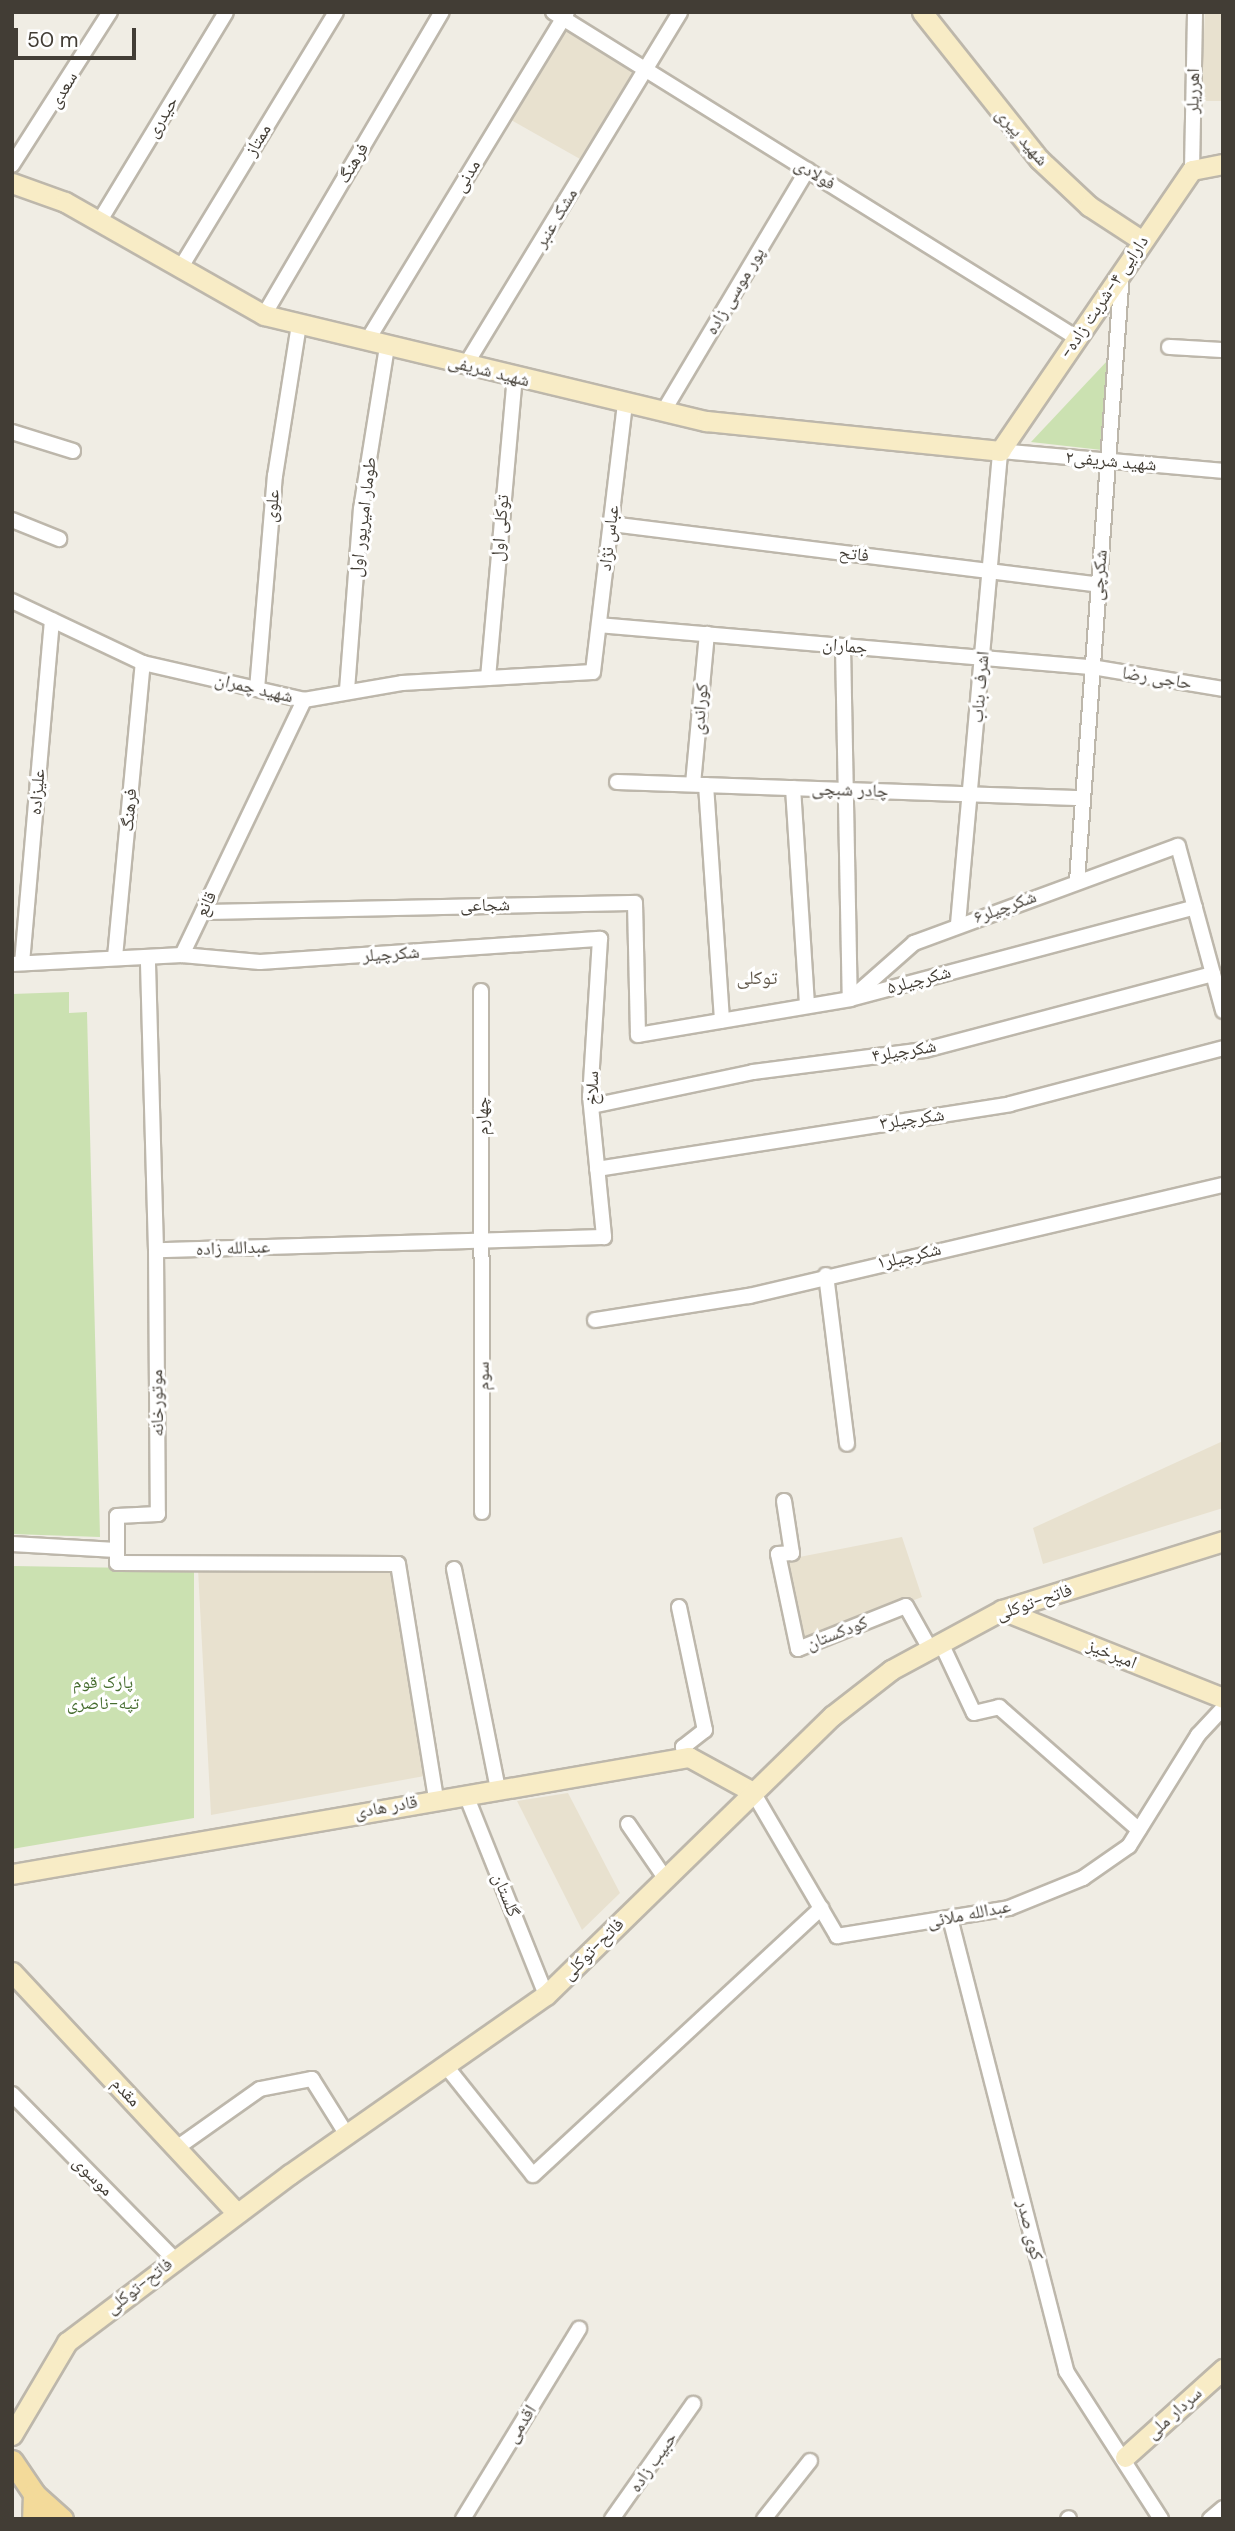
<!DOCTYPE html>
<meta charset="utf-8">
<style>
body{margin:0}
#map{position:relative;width:1235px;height:2531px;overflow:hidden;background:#f0ede4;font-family:"DM Sans","Noto Naskh Arabic",sans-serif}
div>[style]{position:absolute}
.education>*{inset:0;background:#e8e1cf}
.green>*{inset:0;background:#cbe1b1}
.roads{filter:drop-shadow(2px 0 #bdb7ab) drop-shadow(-2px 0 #bdb7ab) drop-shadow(0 2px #bdb7ab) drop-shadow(0 -2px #bdb7ab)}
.street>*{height:14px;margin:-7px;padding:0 7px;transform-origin:7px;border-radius:7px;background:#fff}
.secondary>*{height:19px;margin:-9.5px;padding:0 9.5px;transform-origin:9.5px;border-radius:9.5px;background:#f8ecc6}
.primary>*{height:21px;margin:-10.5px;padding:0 10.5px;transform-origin:10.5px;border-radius:10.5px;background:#f3da9a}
span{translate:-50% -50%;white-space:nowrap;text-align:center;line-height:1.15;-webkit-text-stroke:6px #fff;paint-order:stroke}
.street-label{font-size:18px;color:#423d35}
.park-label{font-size:18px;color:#466d2f}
.neighbourhood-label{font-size:19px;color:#635a4d}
.frame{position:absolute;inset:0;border:14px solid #423d35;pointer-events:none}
.scale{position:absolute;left:14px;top:28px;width:122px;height:32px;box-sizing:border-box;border:4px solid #423d35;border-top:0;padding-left:9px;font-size:21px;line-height:24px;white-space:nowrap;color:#423d35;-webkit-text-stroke:5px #fff;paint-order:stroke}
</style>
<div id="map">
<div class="education">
<i style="clip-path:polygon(1205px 12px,1223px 12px,1223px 101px,1201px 101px)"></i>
<i style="clip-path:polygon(564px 23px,636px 68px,580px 159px,506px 117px)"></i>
<i style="clip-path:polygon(1223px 1441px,1223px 1508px,1043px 1564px,1033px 1528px)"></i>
<i style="clip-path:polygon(902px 1537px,922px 1597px,805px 1642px,784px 1560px)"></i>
<i style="clip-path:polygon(198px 1569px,393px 1569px,430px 1775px,211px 1815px)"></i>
<i style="clip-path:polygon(568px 1793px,620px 1893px,582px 1930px,517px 1801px)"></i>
</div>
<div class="green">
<i style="clip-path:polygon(1108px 360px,1102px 450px,1031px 442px)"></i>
<i style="clip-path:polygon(69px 992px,69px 1013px,87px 1012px,100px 1537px,12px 1534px,12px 994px)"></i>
<i style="clip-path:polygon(12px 1566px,194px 1569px,194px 1818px,12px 1849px)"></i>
</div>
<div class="roads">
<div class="street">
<i style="left:553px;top:12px;width:617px;rotate:31.89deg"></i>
<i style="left:12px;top:165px;width:182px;rotate:-57.4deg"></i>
<i style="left:1192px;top:170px;width:158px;rotate:-88.9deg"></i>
<i style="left:99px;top:222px;width:245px;rotate:-58.8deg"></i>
<i style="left:181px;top:267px;width:298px;rotate:-58.7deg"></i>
<i style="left:264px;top:315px;width:351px;rotate:-59.6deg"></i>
<i style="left:367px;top:341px;width:385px;rotate:-58.7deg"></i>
<i style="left:1169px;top:347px;width:54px;rotate:3.2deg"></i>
<i style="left:465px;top:366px;width:414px;rotate:-58.7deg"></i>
<i style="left:663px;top:412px;width:282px;rotate:-59.2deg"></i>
<i style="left:12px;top:432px;width:64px;rotate:17.3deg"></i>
<i style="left:12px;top:520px;width:51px;rotate:22deg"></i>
<i style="left:611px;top:524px;width:491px;rotate:7.1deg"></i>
<i style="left:12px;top:601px;width:145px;rotate:25.3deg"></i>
<i style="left:143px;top:663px;width:165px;rotate:12.9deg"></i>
<i style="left:304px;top:700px;width:99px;rotate:-9.8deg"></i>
<i style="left:402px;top:683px;width:191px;rotate:-3.3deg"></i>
<i style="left:593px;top:672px;width:269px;rotate:-83.2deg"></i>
<i style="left:599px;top:625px;width:495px;rotate:4.9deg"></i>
<i style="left:1092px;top:667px;width:133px;rotate:9.5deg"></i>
<i style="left:843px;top:646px;width:353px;rotate:88.9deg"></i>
<i style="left:488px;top:678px;width:301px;rotate:-84.9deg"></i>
<i style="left:257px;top:689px;width:214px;rotate:-85.2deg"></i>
<i style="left:275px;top:476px;width:154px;rotate:-81deg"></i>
<i style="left:347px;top:690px;width:182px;rotate:-85.6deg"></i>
<i style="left:361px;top:509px;width:165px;rotate:-80.9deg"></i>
<i style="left:617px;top:782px;width:466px;rotate:2deg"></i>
<i style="left:693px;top:784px;width:151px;rotate:-84.7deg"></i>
<i style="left:706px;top:785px;width:236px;rotate:86.1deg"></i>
<i style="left:793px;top:788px;width:218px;rotate:86.3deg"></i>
<i style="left:1077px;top:881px;width:611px;rotate:-85.77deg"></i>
<i style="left:203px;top:912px;width:432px;rotate:-1.2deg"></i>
<i style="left:635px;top:903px;width:132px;rotate:88.7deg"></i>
<i style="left:638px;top:1035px;width:215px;rotate:-9.6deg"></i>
<i style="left:850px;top:999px;width:357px;rotate:-14.9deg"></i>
<i style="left:958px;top:924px;width:475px;rotate:-84.9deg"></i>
<i style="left:1000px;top:451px;width:224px;rotate:5.1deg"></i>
<i style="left:182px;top:955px;width:283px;rotate:-64.4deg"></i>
<i style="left:115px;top:957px;width:295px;rotate:-84.6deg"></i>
<i style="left:22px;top:963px;width:344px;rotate:-85deg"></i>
<i style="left:12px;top:964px;width:170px;rotate:-3deg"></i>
<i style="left:182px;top:955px;width:78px;rotate:5.1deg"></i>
<i style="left:260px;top:962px;width:341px;rotate:-3.9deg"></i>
<i style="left:600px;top:939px;width:157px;rotate:93.6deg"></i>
<i style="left:590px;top:1096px;width:142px;rotate:84.3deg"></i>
<i style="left:604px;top:1237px;width:448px;rotate:178.3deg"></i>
<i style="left:156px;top:1250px;width:293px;rotate:-91.6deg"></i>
<i style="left:481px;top:991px;width:521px;rotate:89.89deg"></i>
<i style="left:855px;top:995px;width:79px;rotate:-41.4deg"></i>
<i style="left:914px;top:943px;width:281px;rotate:-20.2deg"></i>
<i style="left:1178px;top:846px;width:171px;rotate:74.7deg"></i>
<i style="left:592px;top:1106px;width:165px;rotate:-11.9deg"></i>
<i style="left:753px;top:1072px;width:173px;rotate:-7.3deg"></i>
<i style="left:925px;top:1050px;width:298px;rotate:-14.8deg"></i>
<i style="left:597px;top:1169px;width:418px;rotate:-8.9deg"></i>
<i style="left:1010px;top:1104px;width:220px;rotate:-14.7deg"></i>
<i style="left:156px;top:1250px;width:264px;rotate:89.6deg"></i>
<i style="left:158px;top:1514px;width:41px;rotate:177.2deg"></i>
<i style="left:117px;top:1516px;width:47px;rotate:90deg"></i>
<i style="left:117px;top:1563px;width:281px;rotate:0.2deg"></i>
<i style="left:398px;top:1564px;width:237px;rotate:80.8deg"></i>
<i style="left:826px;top:1275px;width:170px;rotate:82.9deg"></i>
<i style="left:595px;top:1320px;width:156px;rotate:-8.9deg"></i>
<i style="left:749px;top:1296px;width:487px;rotate:-13.2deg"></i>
<i style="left:784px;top:1501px;width:53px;rotate:81.3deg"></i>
<i style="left:792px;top:1553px;width:14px;rotate:176deg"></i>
<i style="left:778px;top:1554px;width:97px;rotate:78.1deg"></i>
<i style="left:798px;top:1649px;width:116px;rotate:-21.7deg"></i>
<i style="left:906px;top:1606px;width:49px;rotate:60.8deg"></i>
<i style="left:12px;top:1544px;width:104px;rotate:3.3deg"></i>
<i style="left:454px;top:1569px;width:225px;rotate:78.7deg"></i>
<i style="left:679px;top:1607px;width:126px;rotate:78.1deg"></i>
<i style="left:705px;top:1730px;width:28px;rotate:142deg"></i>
<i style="left:683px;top:1747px;width:12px;rotate:59deg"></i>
<i style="left:941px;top:1643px;width:77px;rotate:64.8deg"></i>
<i style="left:974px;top:1713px;width:26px;rotate:-13deg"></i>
<i style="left:999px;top:1707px;width:186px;rotate:41.3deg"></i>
<i style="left:753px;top:1792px;width:167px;rotate:59.7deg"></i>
<i style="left:837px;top:1936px;width:174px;rotate:-9.2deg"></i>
<i style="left:1009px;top:1908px;width:80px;rotate:-22.1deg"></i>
<i style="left:1083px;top:1878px;width:56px;rotate:-34.8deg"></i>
<i style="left:1129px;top:1846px;width:131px;rotate:-58.1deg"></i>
<i style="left:1198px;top:1735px;width:37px;rotate:-47deg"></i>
<i style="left:466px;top:1795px;width:215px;rotate:68.2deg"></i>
<i style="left:628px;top:1824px;width:65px;rotate:55.6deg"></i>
<i style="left:950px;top:1918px;width:468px;rotate:75.6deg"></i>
<i style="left:1066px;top:2371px;width:176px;rotate:57.3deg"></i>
<i style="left:446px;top:2066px;width:139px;rotate:51.4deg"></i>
<i style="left:533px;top:2175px;width:393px;rotate:-42.8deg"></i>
<i style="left:12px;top:2094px;width:231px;rotate:45.5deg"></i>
<i style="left:178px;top:2147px;width:100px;rotate:-35.3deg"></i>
<i style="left:260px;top:2089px;width:53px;rotate:-10.9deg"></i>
<i style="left:312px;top:2079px;width:66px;rotate:58deg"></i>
<i style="left:463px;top:2519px;width:223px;rotate:-58.6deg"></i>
<i style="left:612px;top:2519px;width:141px;rotate:-54.8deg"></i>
<i style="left:764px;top:2519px;width:74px;rotate:-51.6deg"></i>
<i style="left:1068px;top:2519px;width:1px;rotate:-45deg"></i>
<i style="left:1210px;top:2519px;width:17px;rotate:-40deg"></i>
</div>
<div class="secondary">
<i style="left:922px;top:12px;width:188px;rotate:51.5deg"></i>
<i style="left:1039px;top:159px;width:69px;rotate:43.2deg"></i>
<i style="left:1089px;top:206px;width:62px;rotate:33.2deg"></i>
<i style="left:12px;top:183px;width:56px;rotate:19.7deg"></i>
<i style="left:65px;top:202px;width:229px;rotate:29.6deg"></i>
<i style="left:264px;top:315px;width:455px;rotate:13.5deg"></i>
<i style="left:706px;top:421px;width:296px;rotate:5.8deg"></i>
<i style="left:1000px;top:451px;width:340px;rotate:-55.7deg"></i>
<i style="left:1192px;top:170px;width:32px;rotate:-11deg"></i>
<i style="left:1002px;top:1610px;width:238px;rotate:21.7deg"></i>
<i style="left:12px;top:1874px;width:687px;rotate:-9.81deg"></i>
<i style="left:689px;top:1757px;width:73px;rotate:28.7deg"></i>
<i style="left:12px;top:1972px;width:330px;rotate:47deg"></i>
<i style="left:12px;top:2435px;width:108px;rotate:-59.4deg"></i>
<i style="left:67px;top:2342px;width:279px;rotate:-37deg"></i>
<i style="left:290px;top:2174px;width:312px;rotate:-35deg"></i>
<i style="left:546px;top:1995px;width:400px;rotate:-44.3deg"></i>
<i style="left:832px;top:1716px;width:75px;rotate:-37.9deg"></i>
<i style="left:891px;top:1670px;width:126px;rotate:-28.4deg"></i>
<i style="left:1002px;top:1610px;width:232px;rotate:-17.3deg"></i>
<i style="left:1125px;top:2457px;width:132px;rotate:-41.9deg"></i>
</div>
<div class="primary">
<i style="left:12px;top:2461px;width:40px;rotate:56deg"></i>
<i style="left:34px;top:2494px;width:25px;rotate:92deg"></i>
<i style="left:34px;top:2494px;width:38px;rotate:42deg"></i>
</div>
</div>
<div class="street-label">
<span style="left:63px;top:90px;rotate:-59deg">سعدی</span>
<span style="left:1193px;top:91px;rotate:-89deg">اهرریلر</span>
<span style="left:162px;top:117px;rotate:-59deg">حیدری</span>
<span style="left:1022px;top:137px;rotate:49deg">شهید پیری</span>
<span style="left:258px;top:140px;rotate:-59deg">ممتاز</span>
<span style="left:353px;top:163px;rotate:-59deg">فرهنگ</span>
<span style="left:815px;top:174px;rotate:31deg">فولادی</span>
<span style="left:467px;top:176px;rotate:-59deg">مدنی</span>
<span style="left:556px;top:218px;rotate:-59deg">مشک عنبر</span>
<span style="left:735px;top:291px;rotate:-59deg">پور موسی زاده</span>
<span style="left:1104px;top:297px;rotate:-56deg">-دارایی ۴-شربت زاده</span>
<span style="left:489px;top:371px;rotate:14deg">شهید شریفى</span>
<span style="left:1111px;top:461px;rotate:5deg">شهید شریفی۲</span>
<span style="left:272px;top:506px;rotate:-85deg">علوی</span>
<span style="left:363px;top:517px;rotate:-83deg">طومار امیرپور اول</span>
<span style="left:500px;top:528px;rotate:-85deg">توکلی اول</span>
<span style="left:609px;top:538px;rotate:-83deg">عباس نژاد</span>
<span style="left:854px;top:554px;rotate:7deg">فاتح</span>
<span style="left:1099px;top:575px;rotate:-85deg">شکرچی</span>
<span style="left:845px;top:646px;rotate:5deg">جماران</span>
<span style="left:1157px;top:678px;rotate:9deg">حاجی رضا</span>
<span style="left:980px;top:687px;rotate:-85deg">اشرف بناب</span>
<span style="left:254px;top:688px;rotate:13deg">شهید چمران</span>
<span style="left:700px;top:709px;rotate:-85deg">کوراندی</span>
<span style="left:850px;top:790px;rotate:2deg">چادر شبچی</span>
<span style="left:37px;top:792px;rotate:-85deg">علیزاده</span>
<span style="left:129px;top:810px;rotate:-85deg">فرهنگ</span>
<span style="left:206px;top:904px;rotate:-64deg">قانع</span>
<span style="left:485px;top:905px;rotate:-1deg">شجاعی</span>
<span style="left:1005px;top:907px;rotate:-20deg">شکرچیلر۶</span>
<span style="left:391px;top:954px;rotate:-4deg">شکرچیلر</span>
<span style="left:919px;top:980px;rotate:-15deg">شکرچیلر۵</span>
<span style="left:904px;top:1051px;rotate:-9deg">شکرچیلر۴</span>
<span style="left:592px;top:1088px;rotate:-90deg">سلاخ</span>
<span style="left:482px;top:1116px;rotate:-90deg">چهارم</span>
<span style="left:912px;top:1119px;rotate:-8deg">شکرچیلر۳</span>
<span style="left:233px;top:1248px;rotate:-2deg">عبدالله زاده</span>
<span style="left:909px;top:1256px;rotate:-13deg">شکرچیلر۱</span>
<span style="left:483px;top:1376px;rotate:-90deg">سوم</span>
<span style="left:157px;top:1403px;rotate:-91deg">موتورخانه</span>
<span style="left:1034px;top:1602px;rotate:-19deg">فاتح-توکلی</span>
<span style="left:837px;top:1633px;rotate:-21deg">کودکستان</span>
<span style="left:1112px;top:1654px;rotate:22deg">امیرخیز</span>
<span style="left:386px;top:1807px;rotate:-10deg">قادر هادی</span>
<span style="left:506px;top:1895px;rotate:68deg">گلستان</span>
<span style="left:969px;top:1914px;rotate:-11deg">عبدالله ملائی</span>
<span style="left:593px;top:1949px;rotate:-45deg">فاتح-توکلی</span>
<span style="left:126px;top:2092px;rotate:46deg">مقدم</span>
<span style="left:93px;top:2176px;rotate:45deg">موسوی</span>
<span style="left:1030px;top:2230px;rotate:76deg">کوی صدر</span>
<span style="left:139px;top:2286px;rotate:-38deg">فاتح-توکلی</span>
<span style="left:1174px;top:2413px;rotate:-42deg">سردار ملی</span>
<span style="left:521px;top:2424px;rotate:-58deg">اقدمی</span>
<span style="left:653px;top:2462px;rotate:-55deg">حبیب زاده</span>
</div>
<div class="park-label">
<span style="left:103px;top:1693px">پارک قوم<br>تپه-ناصری</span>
</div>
<div class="neighbourhood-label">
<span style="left:757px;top:978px">توکلی</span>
</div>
<div class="frame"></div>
<div class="scale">50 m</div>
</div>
